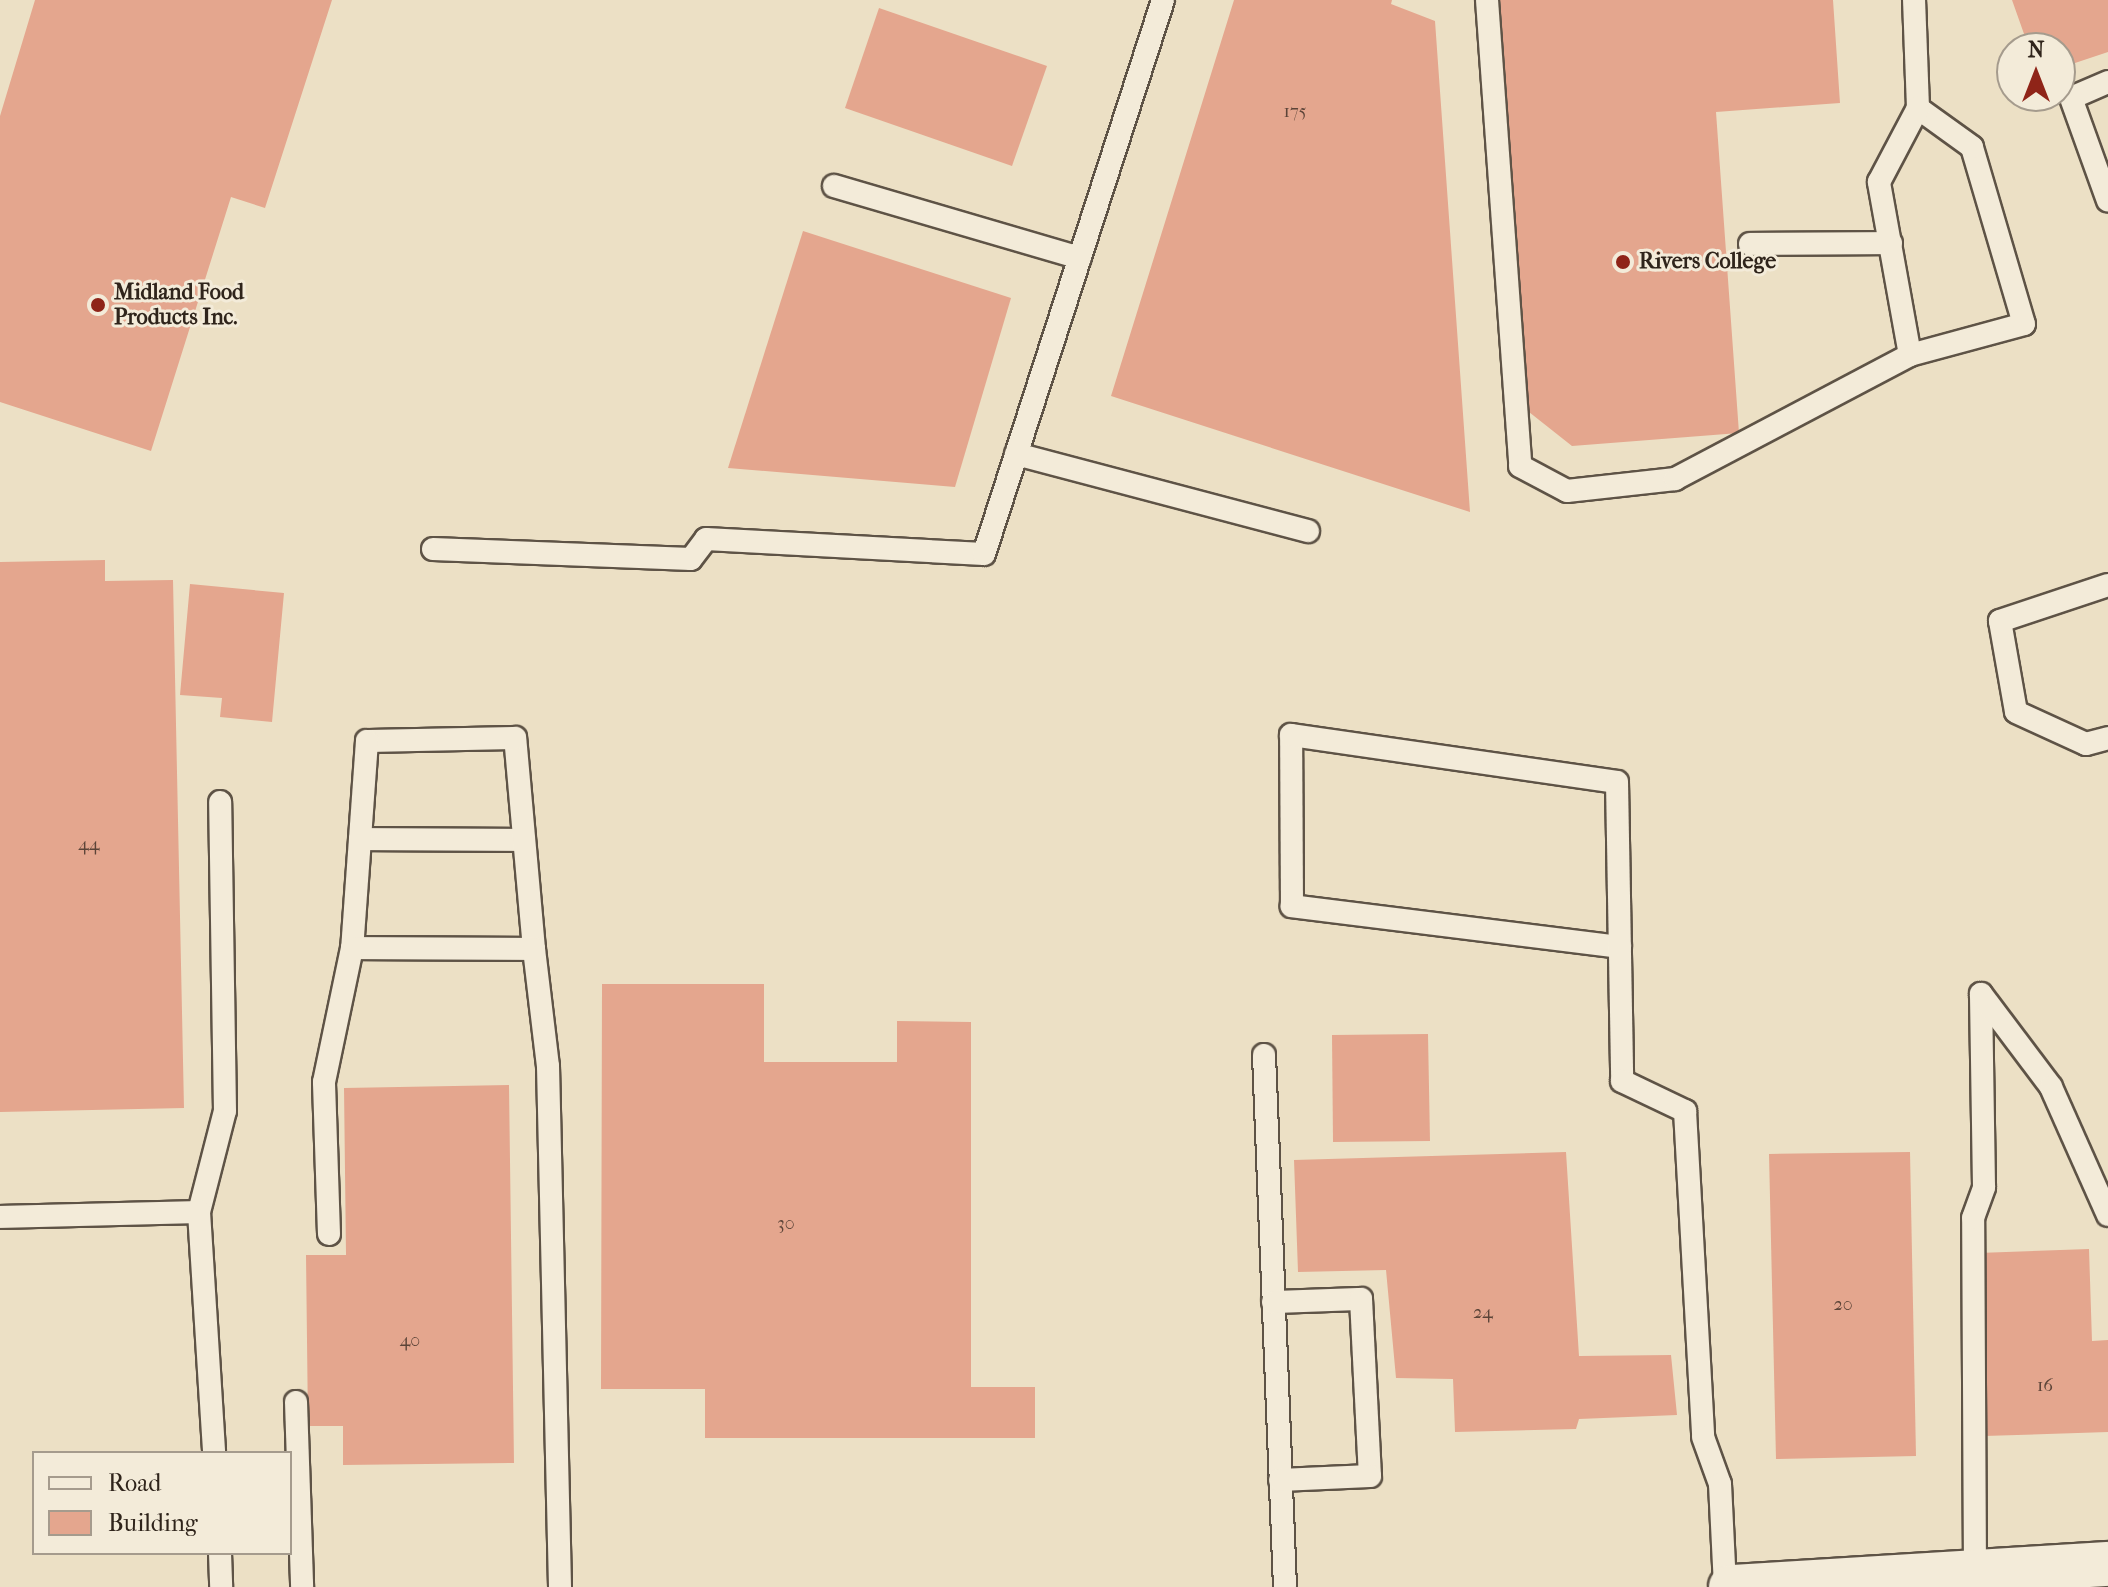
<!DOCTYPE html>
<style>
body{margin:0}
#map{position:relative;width:2108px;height:1587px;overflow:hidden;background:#ece0c5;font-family:"IM FELL French Canon",serif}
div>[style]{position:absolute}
.building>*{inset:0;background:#e4a68e}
.roads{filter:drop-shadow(2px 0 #5e5346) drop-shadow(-2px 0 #5e5346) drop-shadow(0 2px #5e5346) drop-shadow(0 -2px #5e5346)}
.service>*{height:22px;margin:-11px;padding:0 11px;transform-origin:11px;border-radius:11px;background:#f3ebd9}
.minor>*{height:44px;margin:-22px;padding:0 22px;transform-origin:22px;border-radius:22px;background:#f3ebd9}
.dots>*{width:22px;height:22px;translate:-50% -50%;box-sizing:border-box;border:4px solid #f3ebd9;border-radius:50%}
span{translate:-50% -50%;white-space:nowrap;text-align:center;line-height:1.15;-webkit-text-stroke:6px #f3ebd9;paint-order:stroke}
.number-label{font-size:18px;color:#5c4438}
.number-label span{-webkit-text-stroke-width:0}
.poi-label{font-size:22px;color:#2f241b;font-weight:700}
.left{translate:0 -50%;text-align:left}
.legend{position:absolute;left:32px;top:1451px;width:260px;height:104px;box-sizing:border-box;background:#f3ebd9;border:2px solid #a59b8d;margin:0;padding:10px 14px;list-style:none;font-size:24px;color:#2f241b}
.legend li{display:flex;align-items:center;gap:16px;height:40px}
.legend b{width:40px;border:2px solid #a59b8d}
.north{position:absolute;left:1996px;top:32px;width:80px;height:80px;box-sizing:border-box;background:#f3ebd9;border:2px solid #a59b8d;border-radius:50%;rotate:0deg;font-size:22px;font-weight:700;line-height:32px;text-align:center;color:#2f241b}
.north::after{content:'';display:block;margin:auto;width:28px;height:36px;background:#8f2418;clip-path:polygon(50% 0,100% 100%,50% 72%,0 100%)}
</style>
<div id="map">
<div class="building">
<i style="clip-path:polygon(35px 0,332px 0,265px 208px,231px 197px,151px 451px,0 402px,0 116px)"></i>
<i style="clip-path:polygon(1234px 0,1392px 0,1391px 4px,1435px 21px,1470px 512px,1111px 396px)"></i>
<i style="clip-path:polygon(1500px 0,1833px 0,1840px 103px,1716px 112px,1739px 433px,1572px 446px,1529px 412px)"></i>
<i style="clip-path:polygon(2012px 0,2108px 0,2108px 52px,2060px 68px,2060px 48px,2029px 48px)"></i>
<i style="clip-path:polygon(879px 8px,1047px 66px,1012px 166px,845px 108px)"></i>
<i style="clip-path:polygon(803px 231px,1011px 298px,955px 487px,728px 468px)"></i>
<i style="clip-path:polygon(105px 560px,105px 581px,173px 580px,184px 1108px,0 1112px,0 562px)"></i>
<i style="clip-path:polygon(190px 584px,284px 593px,272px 722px,220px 717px,222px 698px,180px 695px)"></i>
<i style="clip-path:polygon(602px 984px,764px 984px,764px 1062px,897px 1062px,897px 1021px,971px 1022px,971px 1387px,1035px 1387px,1035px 1438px,705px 1438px,705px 1389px,601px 1389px)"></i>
<i style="clip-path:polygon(1428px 1034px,1430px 1141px,1333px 1142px,1332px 1035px)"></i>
<i style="clip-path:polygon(509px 1085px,514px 1463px,343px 1465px,343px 1426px,308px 1426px,306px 1255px,346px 1255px,344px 1088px)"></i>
<i style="clip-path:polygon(1566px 1152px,1579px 1356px,1671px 1355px,1677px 1415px,1579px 1419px,1576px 1429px,1455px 1432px,1453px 1379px,1396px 1378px,1386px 1270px,1298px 1272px,1294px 1160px)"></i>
<i style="clip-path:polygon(1910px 1152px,1916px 1456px,1776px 1459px,1769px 1154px)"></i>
<i style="clip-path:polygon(2089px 1249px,2092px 1341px,2108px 1340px,2108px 1432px,1984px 1436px,1978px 1253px)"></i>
</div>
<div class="roads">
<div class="service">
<i style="left:1487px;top:0;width:467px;rotate:85.9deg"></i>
<i style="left:1520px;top:466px;width:53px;rotate:28deg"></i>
<i style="left:1567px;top:491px;width:109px;rotate:-6.3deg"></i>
<i style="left:1675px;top:479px;width:266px;rotate:-27.8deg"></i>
<i style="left:1910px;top:355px;width:118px;rotate:-15.2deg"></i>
<i style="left:2024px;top:324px;width:184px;rotate:-106.4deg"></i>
<i style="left:1972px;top:147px;width:67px;rotate:-144.2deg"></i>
<i style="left:1918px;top:108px;width:108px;rotate:-92.1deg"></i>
<i style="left:2108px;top:82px;width:40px;rotate:156.6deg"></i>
<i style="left:2071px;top:98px;width:109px;rotate:70.2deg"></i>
<i style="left:834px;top:186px;width:256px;rotate:16.3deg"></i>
<i style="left:1750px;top:244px;width:141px;rotate:-0.4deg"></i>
<i style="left:1910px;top:355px;width:176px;rotate:-100.2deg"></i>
<i style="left:1879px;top:182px;width:84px;rotate:-62.2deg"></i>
<i style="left:1016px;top:454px;width:302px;rotate:14.8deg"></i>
<i style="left:433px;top:549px;width:258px;rotate:2.2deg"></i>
<i style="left:691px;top:559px;width:25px;rotate:-53deg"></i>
<i style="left:706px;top:539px;width:278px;rotate:3.1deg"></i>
<i style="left:984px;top:554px;width:582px;rotate:-72.09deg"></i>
<i style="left:2108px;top:585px;width:114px;rotate:161.6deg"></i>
<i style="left:2000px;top:621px;width:92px;rotate:80deg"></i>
<i style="left:2016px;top:712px;width:77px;rotate:24.6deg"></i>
<i style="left:2086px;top:744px;width:23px;rotate:-15deg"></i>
<i style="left:360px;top:839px;width:164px;rotate:0.3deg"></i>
<i style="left:1620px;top:947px;width:331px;rotate:-172.9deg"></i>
<i style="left:1292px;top:906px;width:171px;rotate:-90.3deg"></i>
<i style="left:1291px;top:735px;width:329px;rotate:8.2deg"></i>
<i style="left:1617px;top:782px;width:299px;rotate:89deg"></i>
<i style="left:1622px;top:1081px;width:70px;rotate:25.5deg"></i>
<i style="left:1685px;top:1111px;width:326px;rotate:86.8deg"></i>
<i style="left:1703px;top:1437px;width:50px;rotate:70.1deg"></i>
<i style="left:1720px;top:1484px;width:103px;rotate:87.2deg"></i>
<i style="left:534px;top:949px;width:212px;rotate:-95.1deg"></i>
<i style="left:515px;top:738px;width:148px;rotate:178.8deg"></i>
<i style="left:367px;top:741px;width:208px;rotate:94.1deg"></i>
<i style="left:352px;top:948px;width:182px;rotate:0.3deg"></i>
<i style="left:534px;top:949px;width:118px;rotate:83.2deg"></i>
<i style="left:548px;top:1066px;width:521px;rotate:88.68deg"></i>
<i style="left:1264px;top:1055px;width:532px;rotate:87.74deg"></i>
<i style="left:199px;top:1212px;width:104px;rotate:-75.6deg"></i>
<i style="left:225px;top:1111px;width:309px;rotate:-90.9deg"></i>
<i style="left:0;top:1217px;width:199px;rotate:-1.4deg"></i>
<i style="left:199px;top:1212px;width:241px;rotate:86.4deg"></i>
<i style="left:329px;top:1234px;width:152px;rotate:-91.9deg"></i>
<i style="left:324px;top:1082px;width:137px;rotate:-78.2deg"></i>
<i style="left:1273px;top:1302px;width:88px;rotate:-2deg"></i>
<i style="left:1361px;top:1299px;width:177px;rotate:87.1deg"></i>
<i style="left:1370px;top:1476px;width:90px;rotate:177.5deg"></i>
<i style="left:296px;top:1402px;width:185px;rotate:88.1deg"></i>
<i style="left:220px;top:1553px;width:34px;rotate:88deg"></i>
<i style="left:1975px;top:1572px;width:354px;rotate:-90.3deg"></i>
<i style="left:1973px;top:1218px;width:33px;rotate:-70deg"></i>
<i style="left:1984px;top:1187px;width:193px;rotate:-90.9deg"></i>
<i style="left:1981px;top:994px;width:116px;rotate:53deg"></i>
<i style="left:2051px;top:1087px;width:140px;rotate:66deg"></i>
</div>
<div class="minor">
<i style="left:1731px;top:1587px;width:378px;rotate:-3.5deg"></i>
</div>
</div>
<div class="dots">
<i style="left:1623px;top:262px;background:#8f2418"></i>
<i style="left:98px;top:305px;background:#8f2418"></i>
</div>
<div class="number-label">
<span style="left:1295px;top:112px">175</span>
<span style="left:89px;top:845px">44</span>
<span style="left:786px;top:1224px">30</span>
<span style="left:1843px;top:1305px">20</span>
<span style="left:1483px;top:1313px">24</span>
<span style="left:410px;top:1341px">40</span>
<span style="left:2045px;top:1386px">16</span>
</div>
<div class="poi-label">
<span class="left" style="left:1639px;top:262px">Rivers College</span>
<span class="left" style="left:114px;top:305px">Midland Food<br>Products Inc.</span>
</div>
<ul class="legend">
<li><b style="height:10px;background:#f3ebd9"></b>Road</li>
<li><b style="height:22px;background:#e4a68e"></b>Building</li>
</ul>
<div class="north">N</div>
</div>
